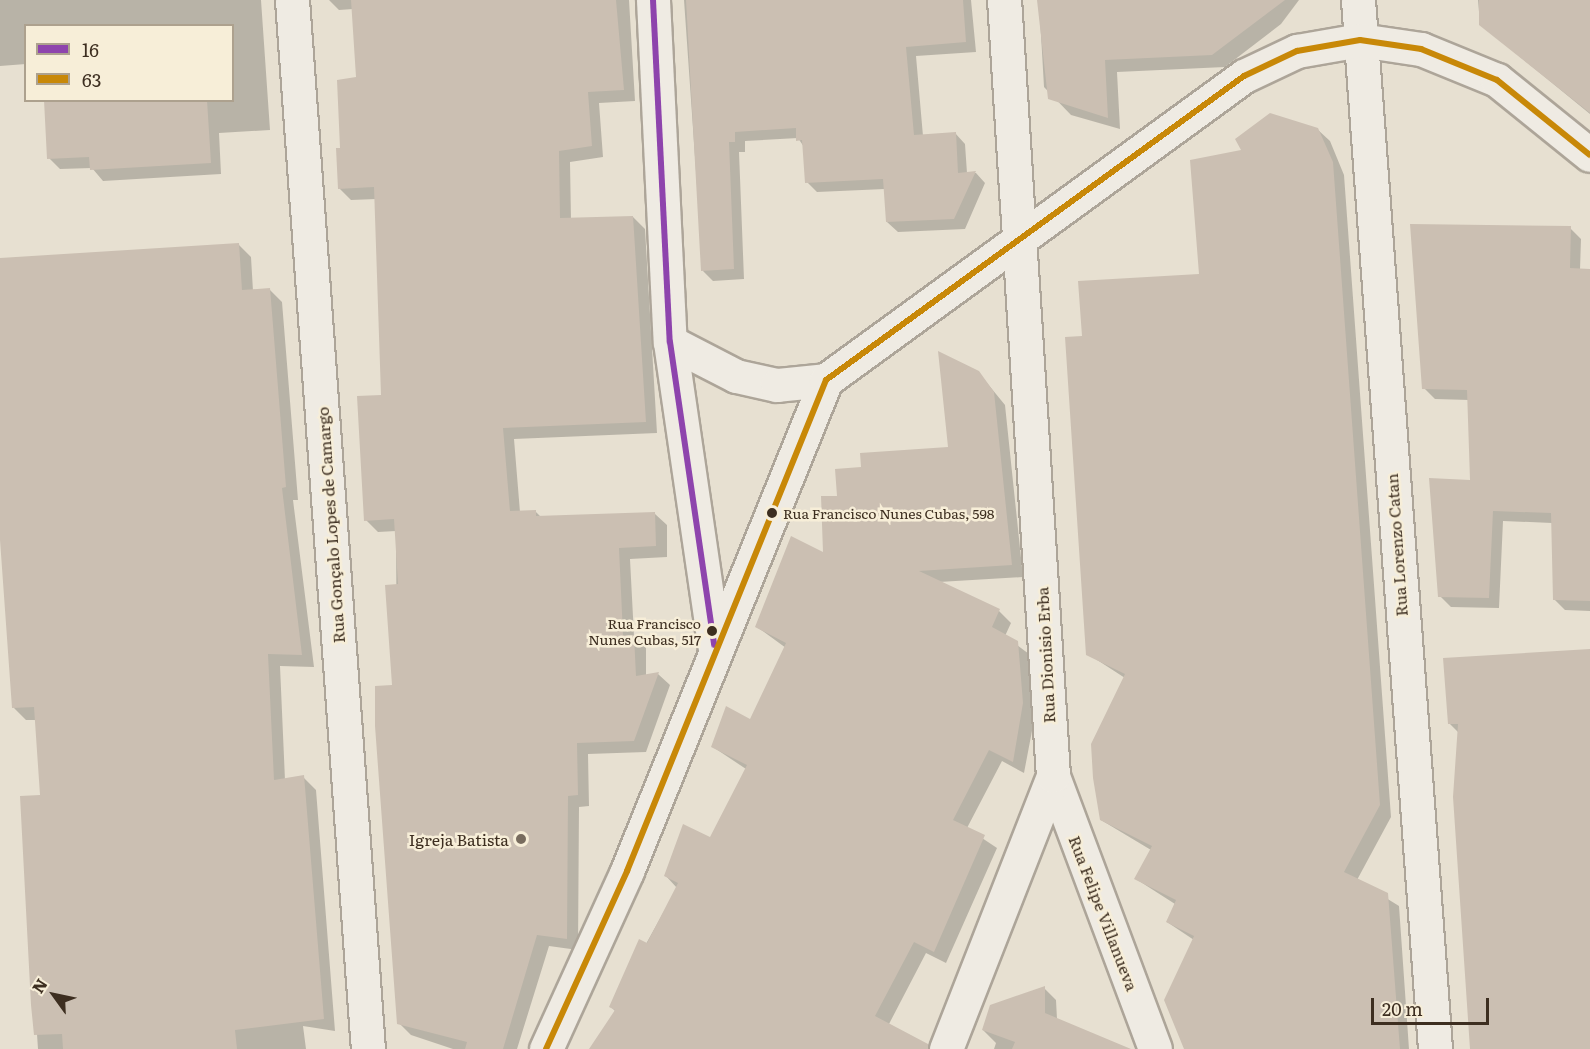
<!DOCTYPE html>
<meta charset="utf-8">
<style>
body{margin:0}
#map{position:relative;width:1590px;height:1049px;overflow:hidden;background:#e7e0d1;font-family:Literata,serif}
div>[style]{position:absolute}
.shadow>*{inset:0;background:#0003}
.building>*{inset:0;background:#cbbfb2}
.roads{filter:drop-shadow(2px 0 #ada599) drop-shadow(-2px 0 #ada599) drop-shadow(0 2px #ada599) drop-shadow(0 -2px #ada599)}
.minor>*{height:33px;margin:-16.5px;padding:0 16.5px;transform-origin:16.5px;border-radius:16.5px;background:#efebe3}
.bus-1>*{height:6px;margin:-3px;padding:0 3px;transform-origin:3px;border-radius:3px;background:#8e44ad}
.bus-2>*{height:6px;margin:-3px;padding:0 3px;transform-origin:3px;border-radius:3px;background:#c88808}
.dots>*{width:16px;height:16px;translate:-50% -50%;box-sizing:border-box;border:3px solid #f7eed8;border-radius:50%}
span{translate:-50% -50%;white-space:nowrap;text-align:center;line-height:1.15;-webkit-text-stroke:5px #f7eed8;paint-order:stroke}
.bus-label{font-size:14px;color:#3d2e20}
.left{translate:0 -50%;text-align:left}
.right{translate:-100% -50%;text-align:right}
.street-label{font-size:16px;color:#3d2e20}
.poi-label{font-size:16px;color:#3d2e20}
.legend{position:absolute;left:24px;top:24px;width:210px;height:78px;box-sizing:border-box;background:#f7eed8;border:2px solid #ada18e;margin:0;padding:8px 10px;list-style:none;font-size:18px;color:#3d2e20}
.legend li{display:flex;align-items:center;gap:12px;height:30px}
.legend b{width:30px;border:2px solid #ada18e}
.north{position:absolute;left:24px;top:965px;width:60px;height:60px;-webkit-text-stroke:4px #f7eed8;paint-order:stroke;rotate:303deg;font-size:16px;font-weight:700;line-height:24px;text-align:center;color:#3d2e20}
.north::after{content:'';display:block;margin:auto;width:21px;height:27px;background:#3d2e20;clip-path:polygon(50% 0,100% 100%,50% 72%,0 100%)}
.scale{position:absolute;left:1371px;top:998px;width:118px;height:27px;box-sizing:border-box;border:3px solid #3d2e20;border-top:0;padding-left:8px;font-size:18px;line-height:21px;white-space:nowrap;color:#3d2e20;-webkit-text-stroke:4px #f7eed8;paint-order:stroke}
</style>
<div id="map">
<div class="shadow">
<i style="clip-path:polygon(0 0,261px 0,270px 130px,219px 133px,221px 174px,103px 181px,92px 168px,60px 169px,49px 158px,46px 100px,232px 100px,232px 26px,26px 26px,26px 64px,0 66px)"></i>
<i style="clip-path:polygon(329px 0,629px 0,635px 101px,599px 103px,603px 157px,570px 162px,571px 220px,633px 217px,645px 229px,657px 433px,514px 439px,520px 512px,535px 511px,541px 517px,655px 514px,667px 525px,667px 557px,630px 559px,634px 636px,646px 648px,646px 676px,658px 674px,670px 685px,646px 752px,588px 754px,589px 806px,579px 807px,578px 950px,549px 946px,517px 1049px,453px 1049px,411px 1035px,399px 1023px,396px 531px,378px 532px,366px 520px,383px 396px,377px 199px,351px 200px,339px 188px,341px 149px,357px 78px,353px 9px,339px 10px)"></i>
<i style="clip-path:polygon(684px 0,971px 0,976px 52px,916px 56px,923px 136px,955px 133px,965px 144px,967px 173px,976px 173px,985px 183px,965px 229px,898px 232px,887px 222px,885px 189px,817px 192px,807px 182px,804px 147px,798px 138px,745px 141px,745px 152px,739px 152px,744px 279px,713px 281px,703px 271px)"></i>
<i style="clip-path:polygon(1039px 0,1299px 0,1281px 24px,1225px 67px,1117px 72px,1120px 129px,1071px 115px,1044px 87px)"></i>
<i style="clip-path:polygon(1478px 0,1590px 0,1590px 114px,1480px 24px)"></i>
<i style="clip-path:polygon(1317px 129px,1330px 141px,1344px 175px,1391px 817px,1357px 880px,1399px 906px,1409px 1049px,1186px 1049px,1194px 940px,1167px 922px,1175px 904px,1136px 879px,1151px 850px,1101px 820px,1125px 678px,1088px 654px,1083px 337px,1200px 275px,1243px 151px)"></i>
<i style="clip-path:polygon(1570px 228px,1581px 239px,1580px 270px,1590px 270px,1590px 611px,1565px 610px,1554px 599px,1552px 523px,1503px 521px,1499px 608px,1451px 607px,1440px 596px,1471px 482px,1469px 400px,1435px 399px,1424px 388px)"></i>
<i style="clip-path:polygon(238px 244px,251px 257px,253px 291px,269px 289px,282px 302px,298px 500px,293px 500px,314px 667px,280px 666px,285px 780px,303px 777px,316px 790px,335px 1031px,303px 1026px,306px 1049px,38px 1049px,21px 797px,42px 796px,37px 720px,26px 720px,14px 708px,0 521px,0 259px)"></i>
<i style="clip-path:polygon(978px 372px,1005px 405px,1023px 577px,939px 582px,999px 611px,1011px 623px,1005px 636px,1029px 654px,1035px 715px,1024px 773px,1002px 761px,967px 828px,997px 848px,946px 963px,926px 953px,889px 1024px,916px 1049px,595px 1049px,615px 1011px,611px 1007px,677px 888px,665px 875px,710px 839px,746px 769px,713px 747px,751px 721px,786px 648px,757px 627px,824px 555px,838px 497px,862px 468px,949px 448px)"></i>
<i style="clip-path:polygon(1590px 651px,1590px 1049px,1472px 1049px,1459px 733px,1449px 723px)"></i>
<i style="clip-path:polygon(1044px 988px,1056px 1000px,1057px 1019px,1111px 1049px,994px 1049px,996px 1043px,983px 1030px)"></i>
</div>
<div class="building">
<i style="clip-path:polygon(351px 0,616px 0,624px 90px,588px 92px,592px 146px,559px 151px,560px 218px,633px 216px,646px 422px,503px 428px,510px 511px,536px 510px,536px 516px,655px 512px,656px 546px,619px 548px,623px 635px,634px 635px,636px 676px,659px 672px,634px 741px,577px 743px,578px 795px,568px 796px,567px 939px,537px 935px,503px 1049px,465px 1049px,467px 1042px,397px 1024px,375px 726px,375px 686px,392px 685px,385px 585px,398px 584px,394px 519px,364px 521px,357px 396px,381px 395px,374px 187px,338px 189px,336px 148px,340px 148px,337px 80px,356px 77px)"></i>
<i style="clip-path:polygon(686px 0,963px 0,966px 42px,906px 47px,914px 135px,956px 132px,958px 173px,976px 171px,954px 219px,886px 222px,883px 179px,805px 183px,802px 140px,796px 141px,796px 128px,735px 132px,735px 142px,729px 142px,734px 269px,701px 271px)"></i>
<i style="clip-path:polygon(1037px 0,1285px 0,1212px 55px,1105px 60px,1108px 118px,1048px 99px)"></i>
<i style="clip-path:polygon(1479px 0,1590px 0,1590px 113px,1479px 25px)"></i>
<i style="clip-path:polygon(44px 100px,207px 100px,211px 163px,90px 170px,89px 157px,47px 159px)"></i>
<i style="clip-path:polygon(1270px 113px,1318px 128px,1333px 162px,1380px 805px,1344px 872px,1388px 893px,1400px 1049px,1184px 1049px,1164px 1000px,1194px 936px,1166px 922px,1176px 900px,1134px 879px,1152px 846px,1100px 820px,1093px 778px,1091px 744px,1125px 674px,1086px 655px,1065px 337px,1082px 336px,1078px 281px,1199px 274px,1190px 160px,1241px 150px,1235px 139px)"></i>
<i style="clip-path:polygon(1410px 224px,1571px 226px,1570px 268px,1590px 269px,1590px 601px,1553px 600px,1551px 513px,1493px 511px,1489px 598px,1438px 597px,1429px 478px,1470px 480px,1467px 390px,1422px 389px)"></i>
<i style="clip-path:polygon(239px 243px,242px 290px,270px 288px,286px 487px,282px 488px,302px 655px,268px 654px,274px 780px,304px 775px,324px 1019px,235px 1030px,237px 1049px,63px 1049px,62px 1034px,34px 1035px,31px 1005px,20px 796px,40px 795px,34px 707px,12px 708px,0 540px,0 258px)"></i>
<i style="clip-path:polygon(938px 351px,979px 371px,994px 392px,1012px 565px,919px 571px,1000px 609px,992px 627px,1018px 641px,1023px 703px,1013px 762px,989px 750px,953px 820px,985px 835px,934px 952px,914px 942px,875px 1016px,928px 1044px,928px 1049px,589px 1049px,615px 1010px,609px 1007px,639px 939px,647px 943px,678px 883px,664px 876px,683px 824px,710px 837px,747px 765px,711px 747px,726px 706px,750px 719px,786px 643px,755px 627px,791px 536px,823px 552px,821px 496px,837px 496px,835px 469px,861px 467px,860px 453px,948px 447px)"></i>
<i style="clip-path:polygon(1590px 649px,1590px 1049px,1470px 1049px,1453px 797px,1458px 724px,1448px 724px,1443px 658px)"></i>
<i style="clip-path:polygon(1045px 986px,1045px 1013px,1131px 1049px,1012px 1049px,1015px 1042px,982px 1030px,990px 1005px)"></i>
</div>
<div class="roads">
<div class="minor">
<i style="left:292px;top:0;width:1052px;rotate:85.86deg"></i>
<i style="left:653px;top:0;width:342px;rotate:87.2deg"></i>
<i style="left:670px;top:342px;width:306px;rotate:81.7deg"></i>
<i style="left:1358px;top:0;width:1052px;rotate:85.8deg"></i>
<i style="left:670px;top:342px;width:74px;rotate:27.3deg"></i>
<i style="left:736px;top:376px;width:42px;rotate:12.4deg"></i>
<i style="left:777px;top:385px;width:49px;rotate:-5.8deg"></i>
<i style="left:1053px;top:776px;width:291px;rotate:69.5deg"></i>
<i style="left:546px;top:1049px;width:196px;rotate:-65.5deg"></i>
<i style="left:627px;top:871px;width:530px;rotate:-67.94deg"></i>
<i style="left:826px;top:380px;width:517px;rotate:-36.03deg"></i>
<i style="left:1244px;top:76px;width:59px;rotate:-25.3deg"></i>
<i style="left:1297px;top:51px;width:64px;rotate:-9.9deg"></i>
<i style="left:1360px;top:40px;width:62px;rotate:8.4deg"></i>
<i style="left:1421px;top:49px;width:82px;rotate:22.2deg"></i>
<i style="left:1497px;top:80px;width:119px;rotate:38.9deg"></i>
<i style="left:946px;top:1049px;width:293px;rotate:-68.6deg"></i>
<i style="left:1053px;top:776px;width:778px;rotate:-93.61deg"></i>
</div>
</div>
<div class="bus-1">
<i style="left:653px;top:0;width:342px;rotate:87.2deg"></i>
<i style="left:670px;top:342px;width:306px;rotate:81.7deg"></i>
</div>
<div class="bus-2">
<i style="left:546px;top:1049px;width:196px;rotate:-65.5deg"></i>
<i style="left:627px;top:871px;width:530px;rotate:-67.94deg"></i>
<i style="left:826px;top:380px;width:517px;rotate:-36.03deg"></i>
<i style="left:1244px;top:76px;width:59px;rotate:-25.3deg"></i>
<i style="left:1297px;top:51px;width:64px;rotate:-9.9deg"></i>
<i style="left:1360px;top:40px;width:62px;rotate:8.4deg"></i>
<i style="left:1421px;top:49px;width:82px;rotate:22.2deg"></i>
<i style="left:1497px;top:80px;width:119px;rotate:38.9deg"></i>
</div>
<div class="dots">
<i style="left:772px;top:513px;background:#3d2e20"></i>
<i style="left:712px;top:631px;background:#3d2e20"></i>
<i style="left:521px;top:839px;background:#786c5e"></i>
</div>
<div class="bus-label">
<span class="left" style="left:783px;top:513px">Rua Francisco Nunes Cubas, 598</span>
<span class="right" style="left:701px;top:631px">Rua Francisco<br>Nunes Cubas, 517</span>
</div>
<div class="street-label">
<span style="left:330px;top:525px;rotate:-94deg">Rua Gonçalo Lopes de Camargo</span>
<span style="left:1396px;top:545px;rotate:-94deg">Rua Lorenzo Catan</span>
<span style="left:1045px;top:655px;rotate:-93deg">Rua Dionisio Erba</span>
<span style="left:1104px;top:913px;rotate:69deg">Rua Felipe Villanueva</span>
</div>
<div class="poi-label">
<span class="right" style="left:509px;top:839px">Igreja Batista</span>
</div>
<ul class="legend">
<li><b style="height:8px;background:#8e44ad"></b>16</li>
<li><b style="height:8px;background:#c88808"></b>63</li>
</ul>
<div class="north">N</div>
<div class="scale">20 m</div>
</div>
